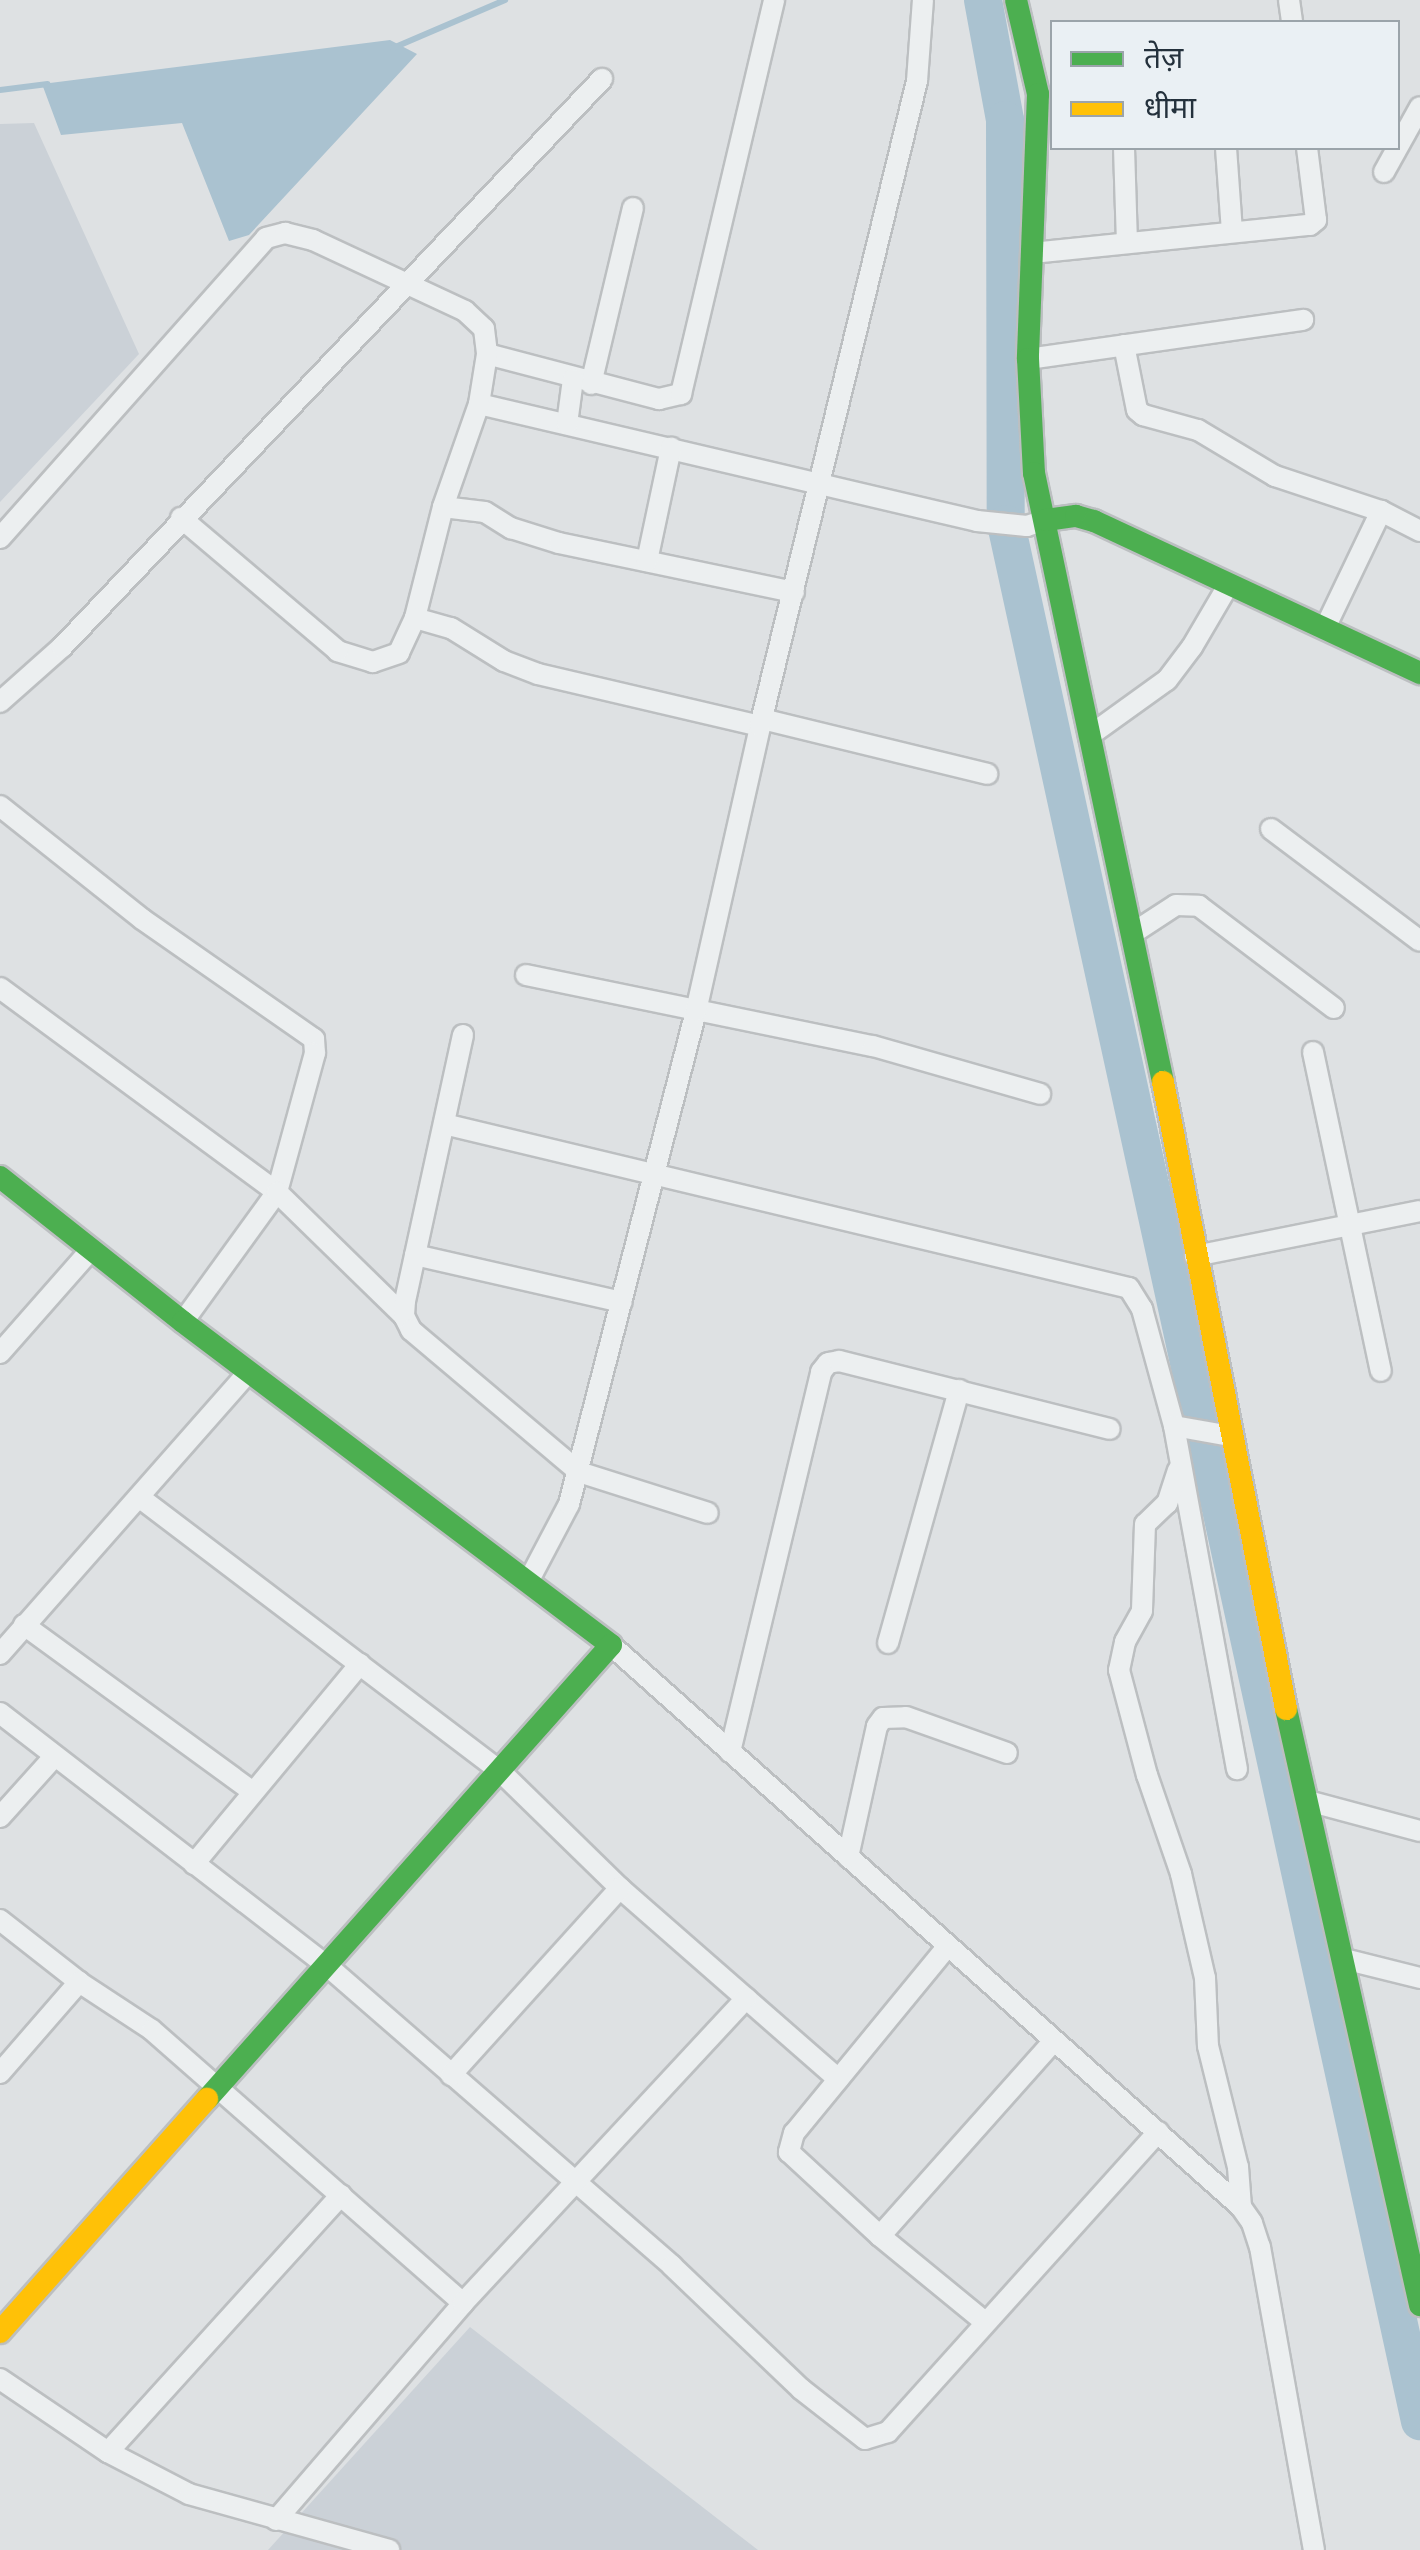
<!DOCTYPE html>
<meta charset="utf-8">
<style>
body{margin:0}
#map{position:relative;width:1420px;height:2550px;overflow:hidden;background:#dee1e3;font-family:"Space Grotesk","Noto Sans Devanagari",sans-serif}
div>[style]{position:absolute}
.built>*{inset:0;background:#cbd1d7}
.water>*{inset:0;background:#aac2d0}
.stream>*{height:6px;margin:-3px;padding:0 3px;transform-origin:3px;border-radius:3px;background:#aac2d0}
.river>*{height:38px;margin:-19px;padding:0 19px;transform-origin:19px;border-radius:19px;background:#aac2d0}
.roads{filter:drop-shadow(2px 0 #bcbfc1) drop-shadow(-2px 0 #bcbfc1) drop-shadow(0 2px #bcbfc1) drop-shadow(0 -2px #bcbfc1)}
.street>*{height:20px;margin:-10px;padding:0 10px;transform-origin:10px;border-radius:10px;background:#eceff0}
.fast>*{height:22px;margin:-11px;padding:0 11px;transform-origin:11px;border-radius:11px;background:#4caf50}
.slow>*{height:22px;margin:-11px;padding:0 11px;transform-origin:11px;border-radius:11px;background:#ffc107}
span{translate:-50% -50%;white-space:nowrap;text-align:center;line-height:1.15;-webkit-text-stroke:10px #eaf0f4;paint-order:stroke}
.legend{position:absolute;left:1050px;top:20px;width:350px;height:130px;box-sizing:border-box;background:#eaf0f4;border:2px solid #9ba4aa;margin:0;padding:12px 18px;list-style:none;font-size:30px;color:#24313c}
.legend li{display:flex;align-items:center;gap:20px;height:50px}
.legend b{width:50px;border:2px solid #9ba4aa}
</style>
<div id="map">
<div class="built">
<i style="clip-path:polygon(34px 123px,139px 354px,0 502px,0 124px)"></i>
<i style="clip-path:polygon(470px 2327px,758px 2550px,268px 2550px)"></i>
</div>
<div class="water">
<i style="clip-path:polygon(390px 40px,417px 54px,249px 235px,229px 241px,182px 123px,61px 135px,42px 84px)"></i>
</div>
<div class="stream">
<i style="left:393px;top:48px;width:122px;rotate:-23.2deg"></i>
<i style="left:0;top:90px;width:48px;rotate:-7.1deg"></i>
</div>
<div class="river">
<i style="left:983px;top:0;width:122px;rotate:79.6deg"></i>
<i style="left:1005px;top:120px;width:404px;rotate:89.9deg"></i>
<i style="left:1006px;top:524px;width:1942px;rotate:77.69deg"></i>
</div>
<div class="roads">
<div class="street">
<i style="left:1289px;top:0;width:22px;rotate:82deg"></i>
<i style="left:1124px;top:148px;width:95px;rotate:88.2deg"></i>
<i style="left:1226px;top:148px;width:84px;rotate:85.9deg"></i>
<i style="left:1384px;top:172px;width:74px;rotate:-61deg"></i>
<i style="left:1032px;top:253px;width:279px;rotate:-5.8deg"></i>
<i style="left:1310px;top:225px;width:8px;rotate:-40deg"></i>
<i style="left:1316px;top:220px;width:73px;rotate:-97.1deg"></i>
<i style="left:1124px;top:345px;width:66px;rotate:78.7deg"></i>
<i style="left:1137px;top:410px;width:8px;rotate:40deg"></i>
<i style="left:1143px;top:415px;width:57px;rotate:15.3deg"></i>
<i style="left:1198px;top:430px;width:90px;rotate:30.9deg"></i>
<i style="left:1275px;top:476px;width:112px;rotate:18.3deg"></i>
<i style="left:1381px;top:511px;width:44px;rotate:27.1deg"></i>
<i style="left:487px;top:354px;width:178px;rotate:14.7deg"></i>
<i style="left:659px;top:399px;width:23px;rotate:-13deg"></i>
<i style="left:681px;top:394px;width:405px;rotate:-76.7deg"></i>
<i style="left:1028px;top:359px;width:278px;rotate:-8.1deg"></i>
<i style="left:591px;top:384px;width:181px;rotate:-76.6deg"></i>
<i style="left:479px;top:404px;width:512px;rotate:13.22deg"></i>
<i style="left:977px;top:521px;width:50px;rotate:5.7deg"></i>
<i style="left:1027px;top:526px;width:20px;rotate:-18deg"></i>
<i style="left:567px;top:424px;width:45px;rotate:-82.4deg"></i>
<i style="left:443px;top:507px;width:42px;rotate:6.8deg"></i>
<i style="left:485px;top:512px;width:31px;rotate:32deg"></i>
<i style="left:511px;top:528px;width:50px;rotate:17.4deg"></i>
<i style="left:559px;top:543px;width:240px;rotate:11.8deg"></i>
<i style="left:0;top:538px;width:401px;rotate:-48.4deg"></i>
<i style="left:266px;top:238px;width:20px;rotate:-15deg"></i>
<i style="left:285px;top:233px;width:29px;rotate:14deg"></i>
<i style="left:313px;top:240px;width:168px;rotate:25deg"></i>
<i style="left:465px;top:311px;width:26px;rotate:43deg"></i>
<i style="left:484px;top:329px;width:25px;rotate:83deg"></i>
<i style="left:487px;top:354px;width:51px;rotate:99.1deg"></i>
<i style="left:479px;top:404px;width:109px;rotate:109.3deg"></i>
<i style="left:443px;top:507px;width:114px;rotate:104.2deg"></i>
<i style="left:415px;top:618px;width:38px;rotate:115deg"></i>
<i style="left:399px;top:653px;width:28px;rotate:161deg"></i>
<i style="left:373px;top:662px;width:37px;rotate:-163deg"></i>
<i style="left:338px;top:651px;width:206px;rotate:-139.7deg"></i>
<i style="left:647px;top:561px;width:116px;rotate:-78deg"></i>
<i style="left:415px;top:618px;width:37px;rotate:16deg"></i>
<i style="left:451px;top:628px;width:62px;rotate:31.9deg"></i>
<i style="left:504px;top:661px;width:36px;rotate:21deg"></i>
<i style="left:538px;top:674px;width:228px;rotate:13.2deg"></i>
<i style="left:1325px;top:628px;width:130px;rotate:-64.4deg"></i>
<i style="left:0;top:702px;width:83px;rotate:-41.6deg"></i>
<i style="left:62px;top:647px;width:784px;rotate:-46.45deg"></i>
<i style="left:762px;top:719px;width:232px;rotate:13.7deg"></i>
<i style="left:1089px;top:736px;width:96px;rotate:-35.7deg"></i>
<i style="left:1167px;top:680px;width:41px;rotate:-52.9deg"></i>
<i style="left:1192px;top:647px;width:73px;rotate:-59.6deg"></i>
<i style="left:0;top:806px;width:181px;rotate:38.5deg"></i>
<i style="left:142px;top:919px;width:210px;rotate:34.9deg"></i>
<i style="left:314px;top:1039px;width:14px;rotate:86deg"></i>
<i style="left:315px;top:1053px;width:144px;rotate:105.3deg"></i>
<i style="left:277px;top:1192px;width:160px;rotate:125.9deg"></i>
<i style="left:1271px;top:829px;width:186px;rotate:36.9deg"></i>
<i style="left:1133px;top:933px;width:51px;rotate:-33.1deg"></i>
<i style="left:1176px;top:905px;width:23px;rotate:2deg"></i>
<i style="left:1199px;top:906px;width:169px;rotate:37.1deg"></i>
<i style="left:526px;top:975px;width:354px;rotate:11.6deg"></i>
<i style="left:873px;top:1046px;width:174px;rotate:16deg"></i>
<i style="left:0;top:988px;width:344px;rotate:36.4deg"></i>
<i style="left:277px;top:1192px;width:177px;rotate:44.3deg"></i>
<i style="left:463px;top:1035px;width:272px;rotate:102.3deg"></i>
<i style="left:405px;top:1301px;width:15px;rotate:94deg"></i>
<i style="left:404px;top:1316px;width:16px;rotate:63deg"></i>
<i style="left:411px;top:1330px;width:220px;rotate:40.2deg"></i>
<i style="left:579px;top:1472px;width:135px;rotate:17.6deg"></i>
<i style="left:1313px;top:1052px;width:326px;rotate:78deg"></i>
<i style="left:444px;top:1124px;width:704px;rotate:13.46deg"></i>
<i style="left:1129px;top:1288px;width:25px;rotate:58deg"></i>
<i style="left:1142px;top:1309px;width:121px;rotate:74.7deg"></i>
<i style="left:1174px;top:1426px;width:349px;rotate:79.6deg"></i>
<i style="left:415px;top:1255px;width:212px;rotate:12.8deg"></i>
<i style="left:1195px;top:1256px;width:229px;rotate:-11.3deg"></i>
<i style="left:0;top:1353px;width:136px;rotate:-48.6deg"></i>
<i style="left:1174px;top:1426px;width:58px;rotate:10deg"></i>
<i style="left:1178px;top:1470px;width:35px;rotate:108deg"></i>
<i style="left:1167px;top:1503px;width:30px;rotate:136deg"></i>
<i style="left:1145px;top:1524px;width:87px;rotate:92deg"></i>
<i style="left:1142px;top:1611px;width:35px;rotate:119deg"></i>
<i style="left:1125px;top:1642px;width:29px;rotate:102deg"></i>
<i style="left:1119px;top:1670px;width:109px;rotate:75.1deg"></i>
<i style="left:1147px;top:1775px;width:105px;rotate:71deg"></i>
<i style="left:1181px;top:1874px;width:107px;rotate:77deg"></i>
<i style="left:1205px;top:1978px;width:68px;rotate:87.5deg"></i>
<i style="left:1208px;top:2046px;width:125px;rotate:76.1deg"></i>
<i style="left:1238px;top:2167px;width:40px;rotate:85.7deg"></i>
<i style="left:139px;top:1497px;width:455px;rotate:37.2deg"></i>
<i style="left:501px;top:1772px;width:166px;rotate:44.3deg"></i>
<i style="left:620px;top:1888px;width:290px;rotate:41.2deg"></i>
<i style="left:529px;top:1580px;width:86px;rotate:-62.2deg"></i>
<i style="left:569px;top:1504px;width:509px;rotate:-75.55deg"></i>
<i style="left:696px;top:1011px;width:292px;rotate:-77.3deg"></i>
<i style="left:760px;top:726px;width:664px;rotate:-76.32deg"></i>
<i style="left:917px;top:81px;width:81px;rotate:-85.8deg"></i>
<i style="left:24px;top:1625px;width:283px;rotate:36.1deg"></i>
<i style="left:888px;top:1643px;width:263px;rotate:-74.3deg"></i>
<i style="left:611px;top:1645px;width:844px;rotate:41.73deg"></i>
<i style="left:1241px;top:2207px;width:19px;rotate:55deg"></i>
<i style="left:1252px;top:2223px;width:25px;rotate:72deg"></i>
<i style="left:1260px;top:2247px;width:308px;rotate:79.9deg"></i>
<i style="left:0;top:1654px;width:376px;rotate:-48.6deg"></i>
<i style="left:0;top:1713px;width:409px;rotate:37.7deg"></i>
<i style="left:324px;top:1963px;width:461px;rotate:41deg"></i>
<i style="left:672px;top:2266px;width:178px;rotate:43.6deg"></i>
<i style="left:801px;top:2389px;width:81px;rotate:38deg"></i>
<i style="left:865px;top:2439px;width:24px;rotate:-17deg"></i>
<i style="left:888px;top:2432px;width:404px;rotate:-48deg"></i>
<i style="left:730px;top:1752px;width:391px;rotate:-76.5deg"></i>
<i style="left:821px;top:1372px;width:11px;rotate:-52deg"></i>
<i style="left:828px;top:1363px;width:11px;rotate:-10deg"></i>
<i style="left:839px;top:1361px;width:279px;rotate:14.1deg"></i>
<i style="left:1308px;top:1801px;width:116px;rotate:15deg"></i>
<i style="left:0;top:1817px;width:82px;rotate:-48deg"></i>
<i style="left:848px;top:1857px;width:134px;rotate:-77.5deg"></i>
<i style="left:877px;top:1726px;width:10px;rotate:-53deg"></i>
<i style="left:883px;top:1718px;width:23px;rotate:-2deg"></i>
<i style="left:906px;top:1717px;width:107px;rotate:19.6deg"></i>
<i style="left:194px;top:1864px;width:260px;rotate:-50.3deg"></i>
<i style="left:0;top:1920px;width:100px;rotate:38.1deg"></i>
<i style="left:79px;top:1982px;width:87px;rotate:33.3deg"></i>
<i style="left:152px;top:2030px;width:414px;rotate:41.3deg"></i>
<i style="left:947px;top:1947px;width:241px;rotate:129.4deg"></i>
<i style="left:794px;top:2133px;width:20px;rotate:105deg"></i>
<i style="left:789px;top:2152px;width:124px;rotate:42.7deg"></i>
<i style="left:880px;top:2236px;width:136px;rotate:39.3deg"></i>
<i style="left:1344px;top:1959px;width:78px;rotate:14deg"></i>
<i style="left:0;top:2073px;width:121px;rotate:-49deg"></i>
<i style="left:451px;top:2075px;width:252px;rotate:-47.9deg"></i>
<i style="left:880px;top:2236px;width:259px;rotate:-48.3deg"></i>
<i style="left:0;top:2379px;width:130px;rotate:34.1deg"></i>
<i style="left:108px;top:2452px;width:91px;rotate:27.4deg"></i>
<i style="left:189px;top:2494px;width:208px;rotate:15.6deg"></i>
<i style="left:108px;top:2452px;width:347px;rotate:-47.8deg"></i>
<i style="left:276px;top:2520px;width:286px;rotate:-49.2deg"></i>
<i style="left:463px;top:2303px;width:416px;rotate:-47.1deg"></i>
</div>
<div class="fast">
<i style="left:1016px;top:0;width:97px;rotate:76.8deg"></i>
<i style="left:1038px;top:94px;width:265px;rotate:92.2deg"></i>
<i style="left:1028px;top:359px;width:114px;rotate:87deg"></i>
<i style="left:1034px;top:473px;width:623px;rotate:78.04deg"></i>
<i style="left:1046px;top:520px;width:30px;rotate:-8deg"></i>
<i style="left:1076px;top:516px;width:19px;rotate:16deg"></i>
<i style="left:1094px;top:521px;width:360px;rotate:25deg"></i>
<i style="left:0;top:1177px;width:233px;rotate:38.4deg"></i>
<i style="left:183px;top:1322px;width:536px;rotate:37.04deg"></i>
<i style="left:611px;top:1645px;width:608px;rotate:131.66deg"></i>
<i style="left:1286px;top:1709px;width:611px;rotate:77.33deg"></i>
</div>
<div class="slow">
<i style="left:1163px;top:1082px;width:639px;rotate:78.9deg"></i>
<i style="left:0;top:2332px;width:312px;rotate:-48.4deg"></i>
</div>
</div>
<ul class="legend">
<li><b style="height:12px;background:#4caf50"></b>तेज़</li>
<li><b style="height:12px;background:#ffc107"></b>धीमा</li>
</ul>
</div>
